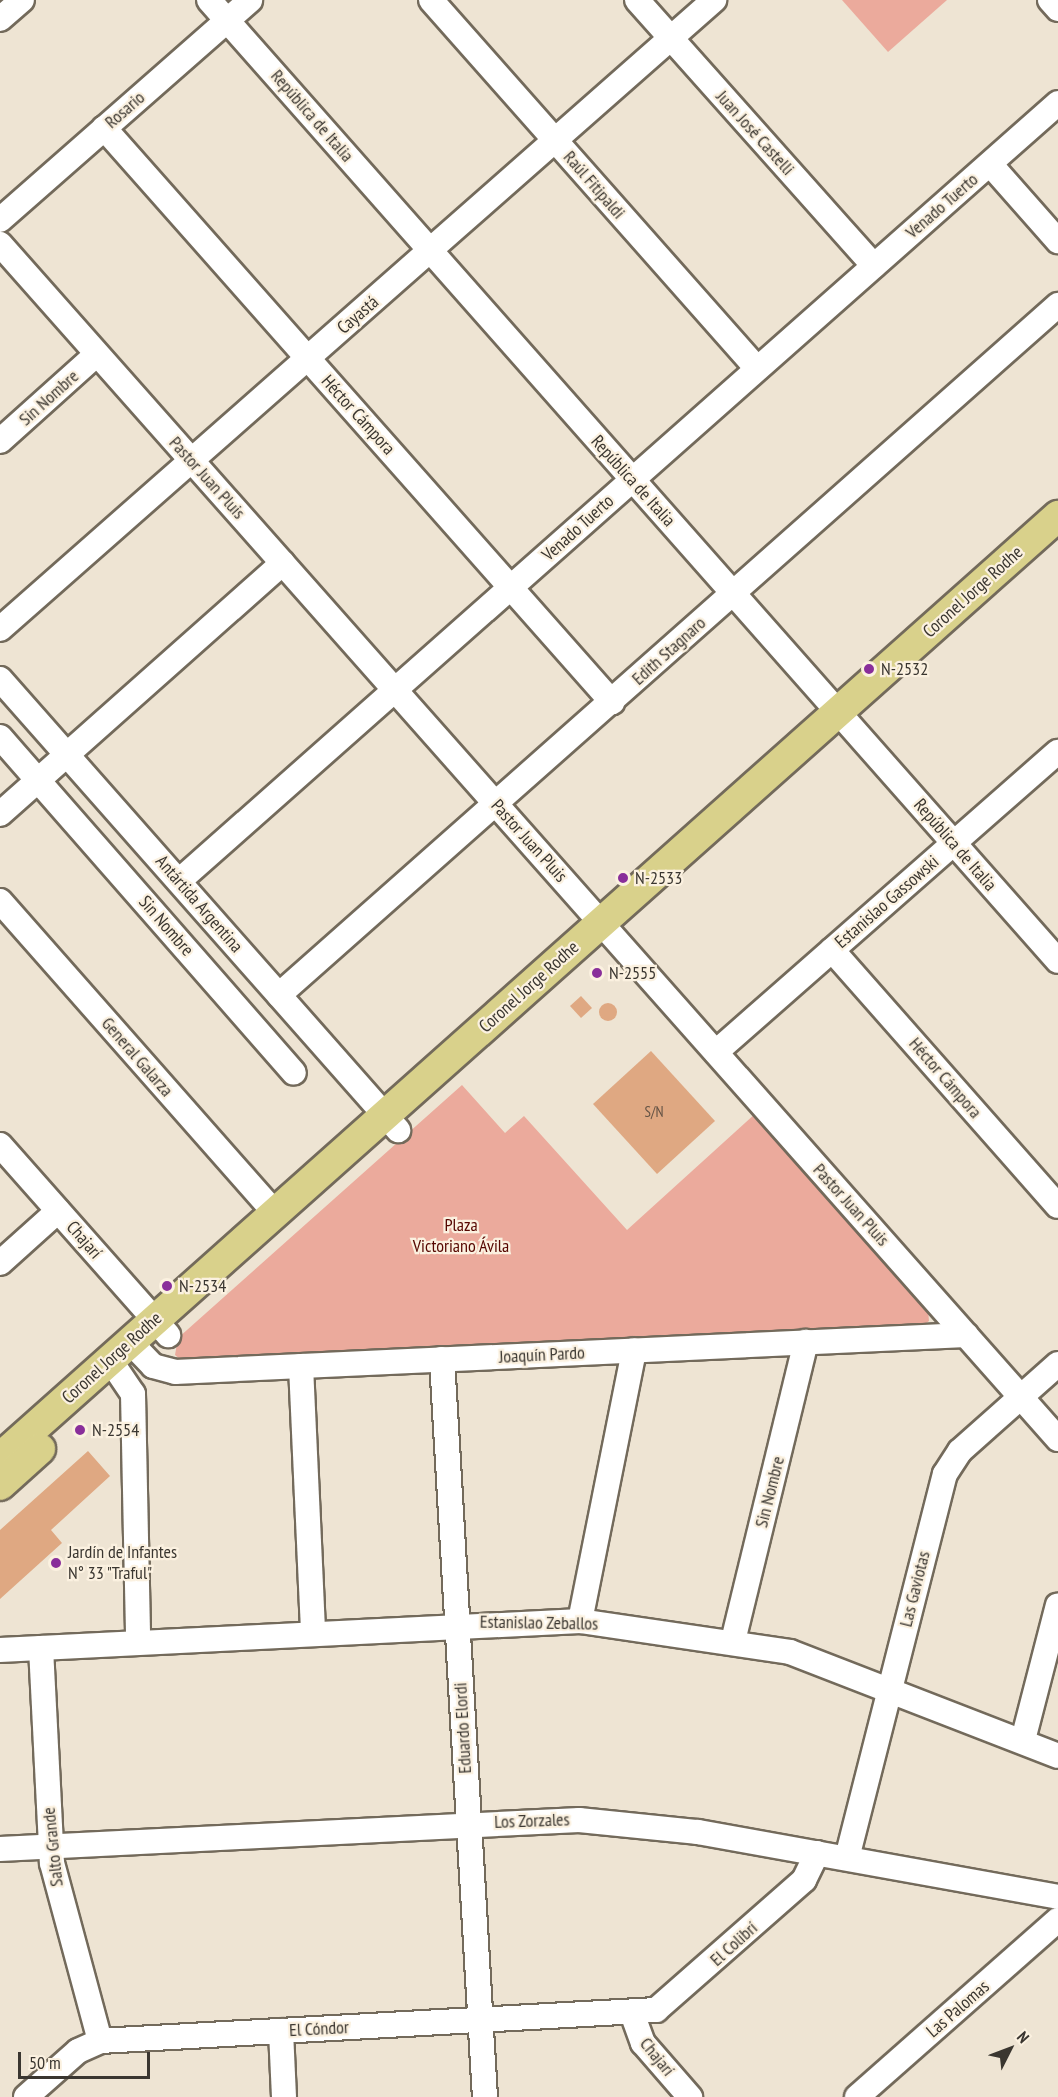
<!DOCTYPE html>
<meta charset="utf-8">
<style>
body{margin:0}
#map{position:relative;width:1058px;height:2097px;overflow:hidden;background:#eee4d3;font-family:"PT Sans Narrow",sans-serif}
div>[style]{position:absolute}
.green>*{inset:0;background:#ebaa9c}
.building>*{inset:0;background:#dfa882}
.round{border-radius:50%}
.roads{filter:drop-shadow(2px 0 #736a5b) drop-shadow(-2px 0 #736a5b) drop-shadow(0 2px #736a5b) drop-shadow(0 -2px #736a5b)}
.minor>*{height:24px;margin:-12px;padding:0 12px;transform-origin:12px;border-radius:12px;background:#fff}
.major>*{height:30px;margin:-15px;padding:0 15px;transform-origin:15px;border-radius:15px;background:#d9d18b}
.dots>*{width:16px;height:16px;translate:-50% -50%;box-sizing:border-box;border:3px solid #fbf1e0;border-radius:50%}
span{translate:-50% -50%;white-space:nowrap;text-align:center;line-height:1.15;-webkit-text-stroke:4.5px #fbf1e0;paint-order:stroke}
.number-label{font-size:15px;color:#635244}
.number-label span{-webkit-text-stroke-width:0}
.street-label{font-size:18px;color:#3a3630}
.poi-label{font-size:18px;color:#3a3630}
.left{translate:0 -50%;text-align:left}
.park-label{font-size:18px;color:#560600}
.north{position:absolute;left:980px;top:2019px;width:60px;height:60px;-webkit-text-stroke:4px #fbf1e0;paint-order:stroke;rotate:48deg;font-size:16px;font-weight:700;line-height:24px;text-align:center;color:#3a3630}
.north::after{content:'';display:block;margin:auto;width:21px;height:27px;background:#3a3630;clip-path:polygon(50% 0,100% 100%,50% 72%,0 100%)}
.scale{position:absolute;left:18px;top:2052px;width:132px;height:27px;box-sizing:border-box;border:3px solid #3a3630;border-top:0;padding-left:8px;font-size:18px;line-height:21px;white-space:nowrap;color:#3a3630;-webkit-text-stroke:4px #fbf1e0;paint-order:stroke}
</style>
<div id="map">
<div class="green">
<i style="clip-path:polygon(842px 0,947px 0,888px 52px)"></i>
<i style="clip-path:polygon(462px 1085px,505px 1133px,524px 1116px,627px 1230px,756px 1113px,928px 1310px,929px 1321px,922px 1326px,181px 1360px,175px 1355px,178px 1338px)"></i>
</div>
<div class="building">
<i style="clip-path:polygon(581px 996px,592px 1008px,581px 1018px,570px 1006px)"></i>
<i class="round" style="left:599px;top:1003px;width:18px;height:18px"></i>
<i style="clip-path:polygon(651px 1051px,715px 1121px,657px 1174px,593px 1104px)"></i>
<i style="clip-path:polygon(88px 1451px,110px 1476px,51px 1530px,62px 1543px,0 1599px,0 1530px)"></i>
</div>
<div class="roads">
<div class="minor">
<i style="left:209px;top:0;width:1282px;rotate:48.54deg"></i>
<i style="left:431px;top:0;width:492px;rotate:48.5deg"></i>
<i style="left:637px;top:0;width:356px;rotate:48.3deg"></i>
<i style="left:1050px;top:0;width:12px;rotate:48deg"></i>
<i style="left:0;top:19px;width:29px;rotate:-41deg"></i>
<i style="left:104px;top:128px;width:767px;rotate:48.49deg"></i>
<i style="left:990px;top:164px;width:103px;rotate:48.6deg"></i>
<i style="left:0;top:220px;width:333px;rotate:-41.3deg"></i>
<i style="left:0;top:244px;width:1596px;rotate:48.48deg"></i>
<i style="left:0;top:441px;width:130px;rotate:-41.9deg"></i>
<i style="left:0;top:629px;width:952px;rotate:-41.38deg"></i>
<i style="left:0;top:679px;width:602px;rotate:48.57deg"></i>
<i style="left:0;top:737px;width:446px;rotate:48.8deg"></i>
<i style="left:0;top:814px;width:378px;rotate:-41.6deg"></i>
<i style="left:179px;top:881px;width:1174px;rotate:-41.51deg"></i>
<i style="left:0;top:901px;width:416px;rotate:48.6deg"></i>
<i style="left:832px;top:950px;width:341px;rotate:48.6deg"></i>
<i style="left:279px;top:995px;width:1041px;rotate:-41.53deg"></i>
<i style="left:716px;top:1052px;width:455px;rotate:-41.3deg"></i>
<i style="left:0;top:1145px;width:254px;rotate:48.5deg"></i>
<i style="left:0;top:1263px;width:78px;rotate:-41.9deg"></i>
<i style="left:130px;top:1342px;width:33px;rotate:46deg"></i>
<i style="left:153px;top:1366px;width:23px;rotate:15deg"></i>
<i style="left:175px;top:1372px;width:792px;rotate:-2.68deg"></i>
<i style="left:442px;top:1359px;width:739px;rotate:86.67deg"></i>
<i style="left:110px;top:1360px;width:41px;rotate:55.9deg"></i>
<i style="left:133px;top:1394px;width:248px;rotate:88.8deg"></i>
<i style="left:301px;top:1366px;width:266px;rotate:87.4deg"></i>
<i style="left:580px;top:1621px;width:276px;rotate:-78.7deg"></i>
<i style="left:733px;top:1641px;width:308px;rotate:-76.3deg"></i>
<i style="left:41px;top:1648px;width:215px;rotate:87.1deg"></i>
<i style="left:52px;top:1863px;width:184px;rotate:74.9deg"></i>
<i style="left:0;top:1650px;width:581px;rotate:-2.86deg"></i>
<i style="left:580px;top:1621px;width:212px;rotate:8.4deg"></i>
<i style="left:790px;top:1652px;width:287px;rotate:21.2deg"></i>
<i style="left:1023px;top:1740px;width:139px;rotate:-75.5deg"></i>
<i style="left:0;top:1849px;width:580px;rotate:-2.87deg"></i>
<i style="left:579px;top:1820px;width:120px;rotate:5.8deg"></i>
<i style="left:698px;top:1832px;width:366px;rotate:10.2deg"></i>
<i style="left:847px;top:1858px;width:396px;rotate:-75.7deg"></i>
<i style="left:945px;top:1474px;width:27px;rotate:-57deg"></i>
<i style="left:960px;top:1451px;width:131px;rotate:-41.6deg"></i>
<i style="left:632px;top:2013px;width:32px;rotate:70deg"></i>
<i style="left:643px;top:2043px;width:72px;rotate:49deg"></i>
<i style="left:281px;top:2031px;width:66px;rotate:87.4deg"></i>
<i style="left:26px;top:2097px;width:69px;rotate:-41.5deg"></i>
<i style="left:78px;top:2051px;width:24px;rotate:-24deg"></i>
<i style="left:100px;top:2041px;width:557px;rotate:-3.19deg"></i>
<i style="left:656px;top:2010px;width:197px;rotate:-41.3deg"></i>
<i style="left:804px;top:1880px;width:30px;rotate:-64deg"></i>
<i style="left:857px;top:2097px;width:268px;rotate:-41.4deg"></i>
</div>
<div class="major">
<i style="left:0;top:1458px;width:1417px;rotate:-41.68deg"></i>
<i style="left:0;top:1485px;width:54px;rotate:-42deg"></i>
</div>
</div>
<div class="dots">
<i style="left:869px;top:669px;background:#892e9a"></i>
<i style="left:623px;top:878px;background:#892e9a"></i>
<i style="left:597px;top:973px;background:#892e9a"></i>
<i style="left:167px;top:1286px;background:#892e9a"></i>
<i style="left:80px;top:1430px;background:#892e9a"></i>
<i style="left:56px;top:1563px;background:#892e9a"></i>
</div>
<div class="number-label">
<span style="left:654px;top:1112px">S/N</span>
</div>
<div class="street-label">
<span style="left:125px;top:110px;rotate:-41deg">Rosario</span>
<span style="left:312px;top:116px;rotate:49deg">República de Italia</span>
<span style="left:755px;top:133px;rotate:48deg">Juan José Castelli</span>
<span style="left:594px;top:185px;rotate:49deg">Raúl Fitipaldi</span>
<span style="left:942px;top:206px;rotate:-41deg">Venado Tuerto</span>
<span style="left:358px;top:315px;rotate:-41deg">Cayastá</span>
<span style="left:49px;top:398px;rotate:-42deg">Sin Nombre</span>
<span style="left:358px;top:415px;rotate:48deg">Héctor Cámpora</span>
<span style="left:207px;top:478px;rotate:48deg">Pastor Juan Pluis</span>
<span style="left:633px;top:481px;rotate:48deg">República de Italia</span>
<span style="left:578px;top:528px;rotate:-42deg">Venado Tuerto</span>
<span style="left:973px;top:592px;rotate:-42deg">Coronel Jorge Rodhe</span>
<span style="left:669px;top:651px;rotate:-42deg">Edith Stagnaro</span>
<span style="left:529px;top:841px;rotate:48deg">Pastor Juan Pluis</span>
<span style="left:955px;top:845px;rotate:49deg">República de Italia</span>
<span style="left:887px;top:902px;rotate:-41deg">Estanislao Gassowski</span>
<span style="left:199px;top:904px;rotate:49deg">Antártida Argentina</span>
<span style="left:166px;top:926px;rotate:49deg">Sin Nombre</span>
<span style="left:529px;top:987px;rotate:-42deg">Coronel Jorge Rodhe</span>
<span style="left:137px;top:1057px;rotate:49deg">General Galarza</span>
<span style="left:945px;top:1078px;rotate:49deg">Héctor Cámpora</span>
<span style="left:851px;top:1205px;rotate:48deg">Pastor Juan Pluis</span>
<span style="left:84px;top:1240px;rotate:49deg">Chajarí</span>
<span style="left:542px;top:1355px;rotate:-3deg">Joaquín Pardo</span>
<span style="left:112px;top:1358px;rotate:-42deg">Coronel Jorge Rodhe</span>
<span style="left:770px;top:1492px;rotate:-76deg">Sin Nombre</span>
<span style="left:915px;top:1589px;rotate:-76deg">Las Gaviotas</span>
<span style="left:539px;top:1623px;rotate:1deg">Estanislao Zeballos</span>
<span style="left:463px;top:1728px;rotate:-93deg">Eduardo Elordi</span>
<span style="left:532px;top:1821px;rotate:-2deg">Los Zorzales</span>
<span style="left:53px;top:1847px;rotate:-96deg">Salto Grande</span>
<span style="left:734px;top:1944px;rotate:-42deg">El Colibrí</span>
<span style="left:958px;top:2009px;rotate:-41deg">Las Palomas</span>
<span style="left:319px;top:2029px;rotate:-3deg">El Cóndor</span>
<span style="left:657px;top:2057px;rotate:51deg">Chajarí</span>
</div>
<div class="poi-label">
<span class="left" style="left:881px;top:669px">N-2532</span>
<span class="left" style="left:635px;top:878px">N-2533</span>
<span class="left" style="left:609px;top:973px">N-2555</span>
<span class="left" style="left:179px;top:1286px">N-2534</span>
<span class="left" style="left:92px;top:1430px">N-2554</span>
<span class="left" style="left:68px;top:1563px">Jardín de Infantes<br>N° 33 "Traful"</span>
</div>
<div class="park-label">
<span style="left:461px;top:1236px">Plaza<br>Victoriano Ávila</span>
</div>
<div class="north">N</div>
<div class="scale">50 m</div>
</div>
